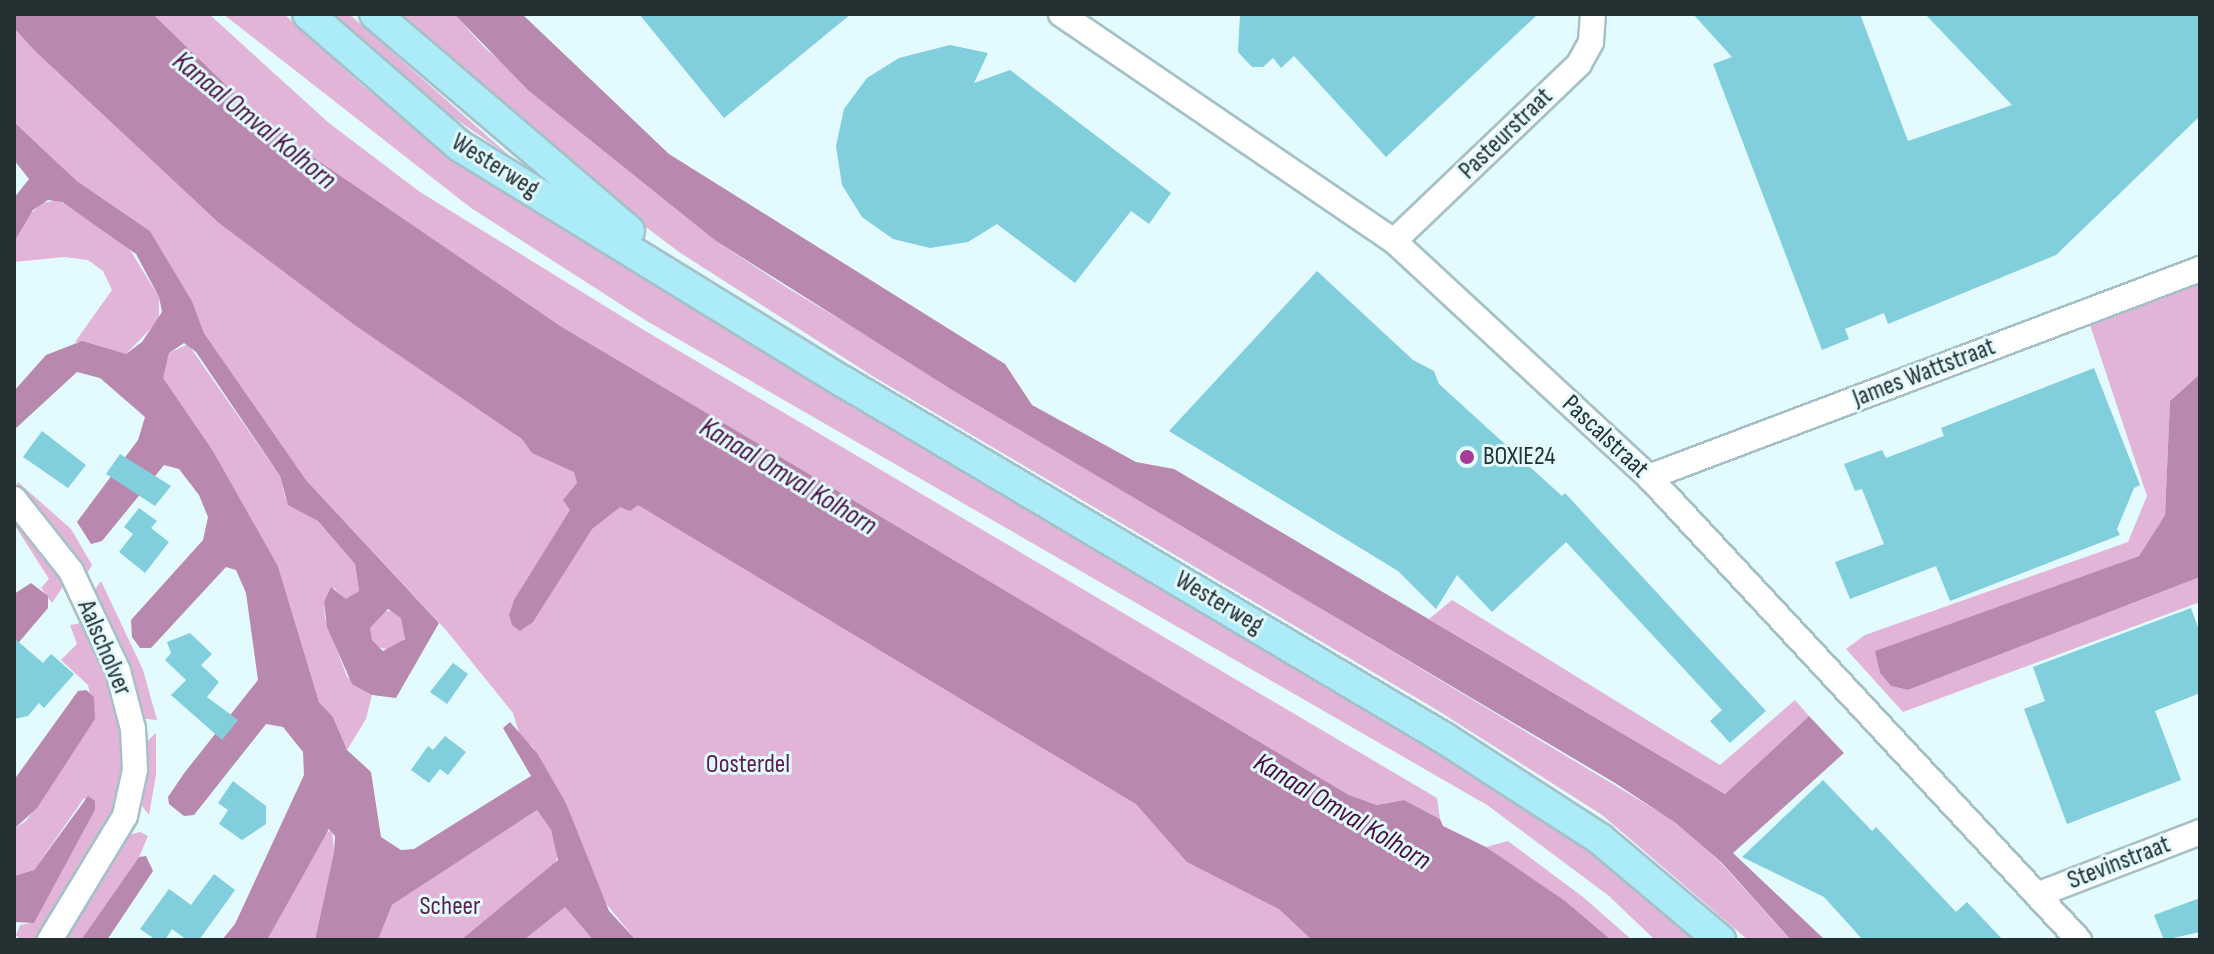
<!DOCTYPE html>
<style>
body{margin:0}
#map{position:relative;width:2214px;height:954px;overflow:hidden;background:#e3faff;font-family:"Sofia Sans Condensed",sans-serif}
div>[style]{position:absolute}
.green>*{inset:0;background:#e2b5d8}
.round{border-radius:50%}
.water>*{inset:0;background:#b988af}
.building>*{inset:0;background:#81cedd}
.roads{filter:drop-shadow(2px 0 #a5c1c7) drop-shadow(-2px 0 #a5c1c7) drop-shadow(0 2px #a5c1c7) drop-shadow(0 -2px #a5c1c7)}
.minor>*{height:24px;margin:-12px;padding:0 12px;transform-origin:12px;border-radius:12px;background:#fff}
.major>*{height:30px;margin:-15px;padding:0 15px;transform-origin:15px;border-radius:15px;background:#acecf8}
.dots>*{width:22px;height:22px;translate:-50% -50%;box-sizing:border-box;border:4px solid #e3faff;border-radius:50%}
span{translate:-50% -50%;white-space:nowrap;text-align:center;line-height:1.15;-webkit-text-stroke:6px #e3faff;paint-order:stroke}
.street-label{font-size:26px;color:#253033}
.poi-label{font-size:26px;color:#253033}
.left{translate:0 -50%;text-align:left}
.park-label{font-size:26px;color:#5c2153}
.water-label{font-size:28px;color:#490f42;font-style:italic}
.frame{position:absolute;inset:0;border:16px solid #253033;pointer-events:none}
</style>
<div id="map">
<div class="green">
<i style="clip-path:polygon(153px 14px,209px 14px,329px 123px,420px 192px,647px 332px,1437px 798px,1440px 819px,1404px 800px,1377px 805px,1349px 795px,562px 327px,310px 155px,233px 92px)"></i>
<i style="clip-path:polygon(223px 14px,284px 14px,364px 87px,478px 174px,1527px 806px,1592px 850px,1702px 940px,1655px 940px,1609px 896px,1487px 805px,645px 320px,471px 208px)"></i>
<i style="clip-path:polygon(327px 14px,349px 14px,512px 158px,437px 106px)"></i>
<i style="clip-path:polygon(402px 14px,454px 14px,485px 48px,716px 241px,786px 287px,1676px 822px,1721px 863px,1791px 940px,1748px 940px,1602px 815px,1437px 710px,874px 377px,679px 252px,610px 200px)"></i>
<i style="clip-path:polygon(14px 28px,33px 49px,1345px 940px,636px 940px,603px 900px,566px 803px,532px 746px,521px 739px,513px 713px,446px 630px,306px 480px,204px 333px,192px 301px,150px 231px,77px 181px,14px 122px)"></i>
<i style="clip-path:polygon(58px 200px,127px 245px,159px 297px,159px 320px,126px 354px,75px 342px,112px 290px,103px 271px,88px 260px,64px 257px,14px 262px,14px 242px,29px 215px,42px 203px)"></i>
<i style="clip-path:polygon(2200px 284px,2200px 374px,2170px 401px,2165px 515px,2139px 556px,1876px 651px,1880px 673px,1891px 686px,1908px 690px,2200px 577px,2200px 602px,1903px 712px,1846px 649px,1865px 635px,2128px 542px,2147px 496px,2090px 325px)"></i>
<i style="clip-path:polygon(188px 344px,280px 476px,286px 500px,318px 521px,355px 564px,359px 591px,346px 600px,334px 588px,324px 602px,325px 618px,347px 677px,372px 695px,366px 719px,347px 750px,333px 717px,319px 702px,278px 566px,213px 451px,162px 378px,169px 353px)"></i>
<i style="clip-path:polygon(18px 482px,71px 529px,92px 565px,86px 575px,80px 575px,14px 490px)"></i>
<i style="clip-path:polygon(14px 510px,68px 579px,52px 603px,41px 588px,49px 579px,14px 524px)"></i>
<i style="clip-path:polygon(101px 581px,143px 670px,157px 720px,139px 718px,91px 595px)"></i>
<i style="clip-path:polygon(1452px 600px,1720px 765px,1795px 700px,1809px 716px,1725px 794px,1429px 619px)"></i>
<i class="round" style="left:368px;top:611px;width:38px;height:38px"></i>
<i style="clip-path:polygon(88px 622px,127px 729px,122px 799px,42px 940px,21px 940px,16px 935px,20px 925px,34px 922px,95px 810px,84px 798px,34px 870px,14px 876px,14px 829px,26px 821px,95px 719px,88px 685px,61px 660px,77px 644px,70px 625px)"></i>
<i style="clip-path:polygon(156px 733px,156px 775px,149px 815px,136px 798px,143px 745px)"></i>
<i style="clip-path:polygon(537px 810px,551px 830px,558px 855px,555px 864px,461px 940px,378px 940px,392px 905px)"></i>
<i style="clip-path:polygon(332px 829px,334px 852px,315px 940px,267px 940px,322px 837px)"></i>
<i style="clip-path:polygon(140px 832px,148px 836px,139px 857px,81px 940px,58px 940px,124px 836px)"></i>
<i style="clip-path:polygon(1508px 841px,1583px 897px,1632px 940px,1611px 940px,1486px 847px)"></i>
<i style="clip-path:polygon(565px 907px,593px 940px,524px 940px,562px 909px)"></i>
</div>
<div class="water">
<i style="clip-path:polygon(14px 14px,153px 14px,233px 92px,310px 155px,562px 327px,1349px 795px,1377px 805px,1404px 800px,1440px 819px,1443px 826px,1486px 847px,1565px 901px,1611px 940px,1312px 940px,1279px 909px,1187px 862px,1136px 804px,638px 505px,630px 511px,620px 507px,592px 529px,533px 622px,520px 631px,512px 625px,509px 615px,514px 600px,570px 510px,563px 500px,577px 483px,574px 472px,532px 453px,522px 439px,356px 326px,219px 223px,33px 49px,14px 28px)"></i>
<i style="clip-path:polygon(454px 14px,522px 14px,669px 154px,1005px 364px,1032px 405px,1136px 462px,1174px 469px,1725px 794px,1809px 716px,1844px 753px,1733px 853px,1825px 940px,1791px 940px,1722px 863px,1676px 823px,1615px 783px,954px 391px,716px 241px,528px 90px)"></i>
<i style="clip-path:polygon(evenodd,14px 122px,77px 181px,150px 231px,192px 301px,204px 333px,306px 480px,439px 623px,396px 698px,372px 695px,352px 684px,327px 627px,324px 602px,331px 587px,346px 599px,359px 591px,355px 564px,318px 521px,288px 505px,280px 476px,196px 352px,184px 343px,169px 353px,163px 378px,213px 451px,278px 566px,319px 702px,333px 717px,347px 750px,371px 772px,381px 837px,401px 850px,414px 849px,531px 776px,503px 728px,510px 722px,537px 753px,566px 803px,609px 911px,636px 940px,593px 940px,565px 907px,524px 940px,461px 940px,558px 860px,551px 830px,537px 810px,392px 905px,378px 940px,315px 940px,334px 852px,335px 836px,329px 829px,267px 940px,222px 940px,235px 924px,304px 775px,303px 752px,283px 727px,266px 724px,194px 815px,184px 816px,169px 804px,168px 797px,185px 772px,258px 680px,246px 593px,236px 570px,226px 567px,151px 648px,140px 648px,132px 637px,131px 620px,203px 540px,208px 517px,199px 495px,179px 469px,164px 465px,102px 541px,91px 544px,77px 522px,138px 440px,145px 417px,100px 378px,77px 372px,14px 430px,14px 391px,46px 355px,82px 341px,126px 354px,142px 342px,162px 312px,159px 297px,136px 254px,62px 202px,48px 200px,33px 210px,14px 242px,14px 198px,29px 179px,14px 160px,14px 122px,388px 609px,401px 618px,405px 639px,383px 651px,372px 640px,370px 628px,388px 609px)"></i>
<i style="clip-path:polygon(2200px 374px,2200px 577px,1908px 690px,1891px 686px,1880px 673px,1875px 651px,2139px 556px,2165px 515px,2170px 401px)"></i>
<i style="clip-path:polygon(31px 583px,48px 596px,48px 608px,14px 648px,14px 594px)"></i>
<i style="clip-path:polygon(86px 690px,94px 697px,95px 719px,37px 808px,14px 829px,14px 780px,78px 691px)"></i>
<i style="clip-path:polygon(88px 796px,95px 801px,95px 810px,34px 923px,14px 922px,14px 876px,34px 870px)"></i>
<i style="clip-path:polygon(146px 856px,153px 871px,107px 940px,81px 940px,139px 857px)"></i>
</div>
<div class="building">
<i style="clip-path:polygon(639px 14px,851px 14px,724px 118px)"></i>
<i style="clip-path:polygon(1240px 14px,1538px 14px,1386px 157px,1294px 56px,1281px 68px,1273px 58px,1263px 67px,1252px 67px,1238px 52px)"></i>
<i style="clip-path:polygon(1693px 14px,1860px 14px,1908px 141px,2012px 105px,1925px 14px,2200px 14px,2200px 116px,2056px 255px,1888px 324px,1884px 313px,1845px 329px,1849px 339px,1822px 350px,1713px 64px,1732px 57px)"></i>
<i style="clip-path:polygon(950px 45px,988px 53px,974px 83px,1010px 70px,1171px 193px,1149px 224px,1131px 211px,1075px 283px,997px 224px,968px 242px,930px 248px,893px 239px,862px 217px,842px 185px,836px 146px,844px 109px,867px 78px,899px 58px)"></i>
<i style="clip-path:polygon(1317px 271px,1413px 360px,1434px 371px,1439px 384px,1562px 496px,1565px 493px,1766px 711px,1730px 743px,1710px 721px,1722px 710px,1566px 542px,1492px 612px,1457px 575px,1436px 609px,1398px 571px,1169px 431px)"></i>
<i style="clip-path:polygon(2094px 368px,2140px 485px,2134px 488px,2117px 529px,2120px 535px,1950px 601px,1936px 566px,1850px 599px,1835px 562px,1884px 544px,1862px 489px,1855px 491px,1844px 464px,1882px 450px,1886px 458px,1944px 436px,1941px 428px)"></i>
<i style="clip-path:polygon(42px 431px,86px 465px,68px 488px,23px 457px)"></i>
<i style="clip-path:polygon(120px 454px,171px 486px,155px 506px,106px 474px)"></i>
<i style="clip-path:polygon(139px 508px,157px 521px,151px 528px,169px 542px,145px 573px,119px 552px,133px 534px,124px 527px)"></i>
<i style="clip-path:polygon(2191px 608px,2200px 633px,2200px 693px,2155px 711px,2181px 780px,2067px 824px,2024px 709px,2045px 701px,2033px 667px)"></i>
<i style="clip-path:polygon(190px 633px,212px 654px,201px 665px,219px 682px,207px 697px,238px 720px,222px 740px,171px 695px,186px 680px,165px 660px,171px 653px,167px 642px)"></i>
<i style="clip-path:polygon(14px 638px,43px 663px,51px 654px,74px 674px,44px 708px,39px 703px,28px 716px,14px 719px)"></i>
<i style="clip-path:polygon(453px 663px,468px 674px,447px 704px,430px 692px)"></i>
<i style="clip-path:polygon(445px 736px,466px 752px,448px 775px,440px 769px,429px 783px,411px 770px,428px 746px,433px 750px)"></i>
<i style="clip-path:polygon(1823px 780px,1872px 831px,1876px 827px,1956px 912px,1967px 902px,2003px 940px,1863px 940px,1824px 897px,1742px 857px)"></i>
<i style="clip-path:polygon(233px 781px,266px 806px,266px 824px,242px 840px,219px 824px,228px 810px,218px 803px)"></i>
<i style="clip-path:polygon(214px 874px,235px 890px,199px 940px,187px 940px,172px 929px,165px 940px,156px 940px,140px 929px,169px 889px,191px 905px)"></i>
<i style="clip-path:polygon(2200px 898px,2200px 932px,2164px 940px,2154px 915px)"></i>
</div>
<div class="roads">
<div class="minor">
<i style="left:1061px;top:14px;width:403px;rotate:34.3deg"></i>
<i style="left:1394px;top:241px;width:347px;rotate:42.8deg"></i>
<i style="left:1649px;top:477px;width:632px;rotate:47.12deg"></i>
<i style="left:1394px;top:241px;width:256px;rotate:-43.7deg"></i>
<i style="left:1579px;top:64px;width:25px;rotate:-61deg"></i>
<i style="left:1591px;top:42px;width:28px;rotate:-86deg"></i>
<i style="left:1649px;top:477px;width:589px;rotate:-20.68deg"></i>
<i style="left:14px;top:499px;width:92px;rotate:51.6deg"></i>
<i style="left:71px;top:571px;width:110px;rotate:64.8deg"></i>
<i style="left:118px;top:671px;width:60px;rotate:75.5deg"></i>
<i style="left:133px;top:729px;width:41px;rotate:87.2deg"></i>
<i style="left:135px;top:770px;width:47px;rotate:102.3deg"></i>
<i style="left:125px;top:816px;width:145px;rotate:121.2deg"></i>
<i style="left:2037px;top:895px;width:175px;rotate:-21.1deg"></i>
</div>
<div class="major">
<i style="left:308px;top:14px;width:201px;rotate:41deg"></i>
<i style="left:460px;top:146px;width:451px;rotate:31.6deg"></i>
<i style="left:844px;top:382px;width:698px;rotate:30.68deg"></i>
<i style="left:1444px;top:738px;width:186px;rotate:32.9deg"></i>
<i style="left:1600px;top:839px;width:157px;rotate:40.1deg"></i>
<i style="left:375px;top:14px;width:334px;rotate:40.5deg"></i>
</div>
</div>
<div class="dots">
<i style="left:1467px;top:457px;background:#a83a98"></i>
</div>
<div class="street-label">
<span style="left:1506px;top:134px;rotate:-44deg">Pasteurstraat</span>
<span style="left:495px;top:166px;rotate:32deg">Westerweg</span>
<span style="left:1924px;top:373px;rotate:-21deg">James Wattstraat</span>
<span style="left:1605px;top:437px;rotate:43deg">Pascalstraat</span>
<span style="left:1219px;top:603px;rotate:31deg">Westerweg</span>
<span style="left:104px;top:648px;rotate:67deg">Aalscholver</span>
<span style="left:2119px;top:863px;rotate:-21deg">Stevinstraat</span>
</div>
<div class="poi-label">
<span class="left" style="left:1483px;top:457px">BOXIE24</span>
</div>
<div class="park-label">
<span style="left:748px;top:765px">Oosterdel</span>
<span style="left:450px;top:907px">Scheer</span>
</div>
<div class="water-label">
<span style="left:254px;top:121px;rotate:39deg">Kanaal Omval Kolhorn</span>
<span style="left:788px;top:477px;rotate:31deg">Kanaal Omval Kolhorn</span>
<span style="left:1342px;top:812px;rotate:31deg">Kanaal Omval Kolhorn</span>
</div>
<div class="frame"></div>
</div>
